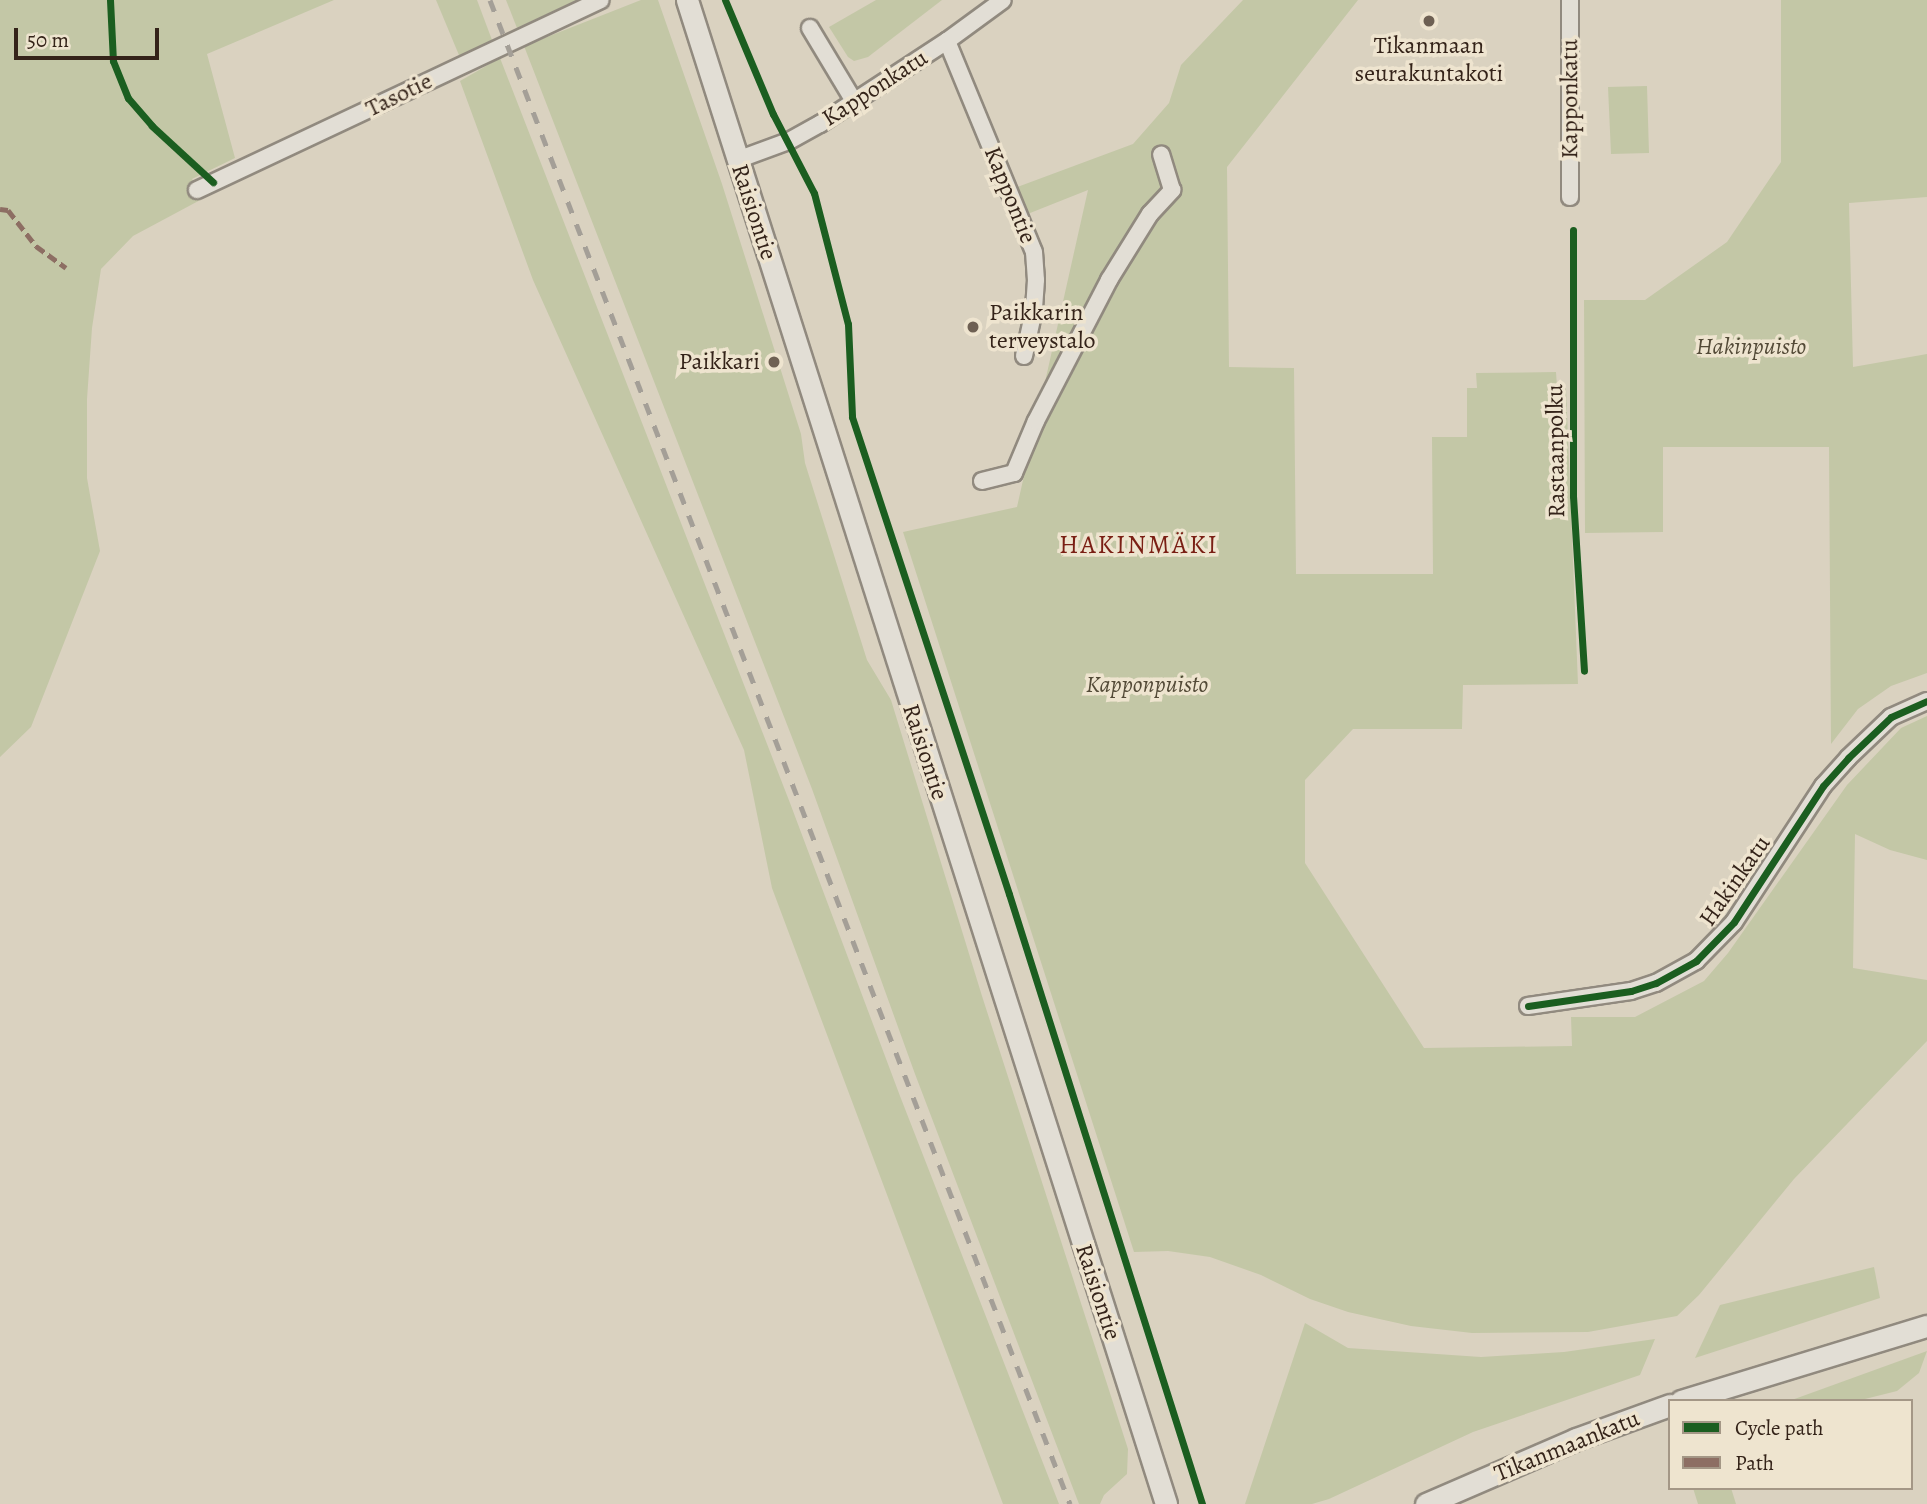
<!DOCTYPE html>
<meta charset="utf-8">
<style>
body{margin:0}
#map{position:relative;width:1927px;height:1504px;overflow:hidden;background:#dad2c0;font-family:Alegreya,serif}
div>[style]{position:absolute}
.green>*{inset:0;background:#c3c7a6}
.roads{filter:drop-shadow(2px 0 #918a7f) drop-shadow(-2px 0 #918a7f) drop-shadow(0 2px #918a7f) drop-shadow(0 -2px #918a7f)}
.street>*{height:16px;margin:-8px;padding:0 8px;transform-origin:8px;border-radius:8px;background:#e2ded5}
.secondary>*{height:21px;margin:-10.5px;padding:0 10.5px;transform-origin:10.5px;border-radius:10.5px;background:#e2ded5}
.rail>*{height:5px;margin-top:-2.5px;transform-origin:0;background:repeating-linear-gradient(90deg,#a49f97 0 12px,transparent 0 24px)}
.quiet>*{height:5px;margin-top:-2.5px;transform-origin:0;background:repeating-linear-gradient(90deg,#8d6e63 0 10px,transparent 0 15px)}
.cycleway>*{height:7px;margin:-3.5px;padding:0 3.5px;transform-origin:3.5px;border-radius:3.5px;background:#1b5e20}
.dots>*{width:19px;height:19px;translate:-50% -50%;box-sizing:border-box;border:4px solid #eee4cf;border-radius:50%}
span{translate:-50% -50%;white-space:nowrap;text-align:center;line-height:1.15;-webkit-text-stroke:7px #eee4cf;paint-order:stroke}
.poi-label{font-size:24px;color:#342319}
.left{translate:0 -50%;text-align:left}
.right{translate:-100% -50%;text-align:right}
.street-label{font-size:24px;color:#342319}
.park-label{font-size:24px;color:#534a37;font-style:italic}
.neighbourhood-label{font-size:26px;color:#7a1f14;letter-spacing:2px}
.legend{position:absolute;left:1668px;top:1399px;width:245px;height:91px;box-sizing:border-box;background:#eee4cf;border:2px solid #a49786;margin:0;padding:9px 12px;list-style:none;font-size:21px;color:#342319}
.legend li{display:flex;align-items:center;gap:14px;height:35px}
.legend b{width:35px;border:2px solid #a49786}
.scale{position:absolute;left:14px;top:28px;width:145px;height:32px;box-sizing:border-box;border:4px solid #342319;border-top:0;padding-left:9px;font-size:21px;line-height:24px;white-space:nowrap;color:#342319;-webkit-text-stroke:5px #eee4cf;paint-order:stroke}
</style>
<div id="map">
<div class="green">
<i style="clip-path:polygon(0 0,334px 0,207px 54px,235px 158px,192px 179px,204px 198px,133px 236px,101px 269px,92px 328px,87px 399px,87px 478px,100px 551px,31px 727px,0 757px)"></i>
<i style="clip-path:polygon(436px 0,477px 0,492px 40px,461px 60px)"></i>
<i style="clip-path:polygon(506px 0,577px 0,517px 28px)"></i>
<i style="clip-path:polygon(641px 0,658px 0,722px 184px,801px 434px,805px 463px,867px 660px,891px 700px,982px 996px,1128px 1449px,1127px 1474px,1104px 1495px,1100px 1504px,1079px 1504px,915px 1074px,812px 789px,524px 46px)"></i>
<i style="clip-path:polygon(876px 0,942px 0,868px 57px,854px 61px,848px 57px,829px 27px)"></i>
<i style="clip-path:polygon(1243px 0,1358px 0,1227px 167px,1229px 367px,1294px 368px,1296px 574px,1433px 574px,1432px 437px,1467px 437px,1467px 388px,1477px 388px,1476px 373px,1556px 372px,1557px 387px,1566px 388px,1578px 684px,1463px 685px,1462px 729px,1353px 729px,1305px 780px,1305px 863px,1424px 1048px,1572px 1046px,1571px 1017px,1635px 1017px,1704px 981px,1728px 953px,1847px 785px,1901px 728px,1927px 716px,1927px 860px,1890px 850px,1855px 834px,1853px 968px,1927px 980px,1927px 1041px,1794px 1179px,1699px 1295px,1677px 1316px,1588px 1332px,1472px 1333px,1411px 1326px,1348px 1312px,1310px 1299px,1261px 1275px,1210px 1257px,1168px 1251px,1134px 1252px,903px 532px,1017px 507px,1088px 190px,1020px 217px,1009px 190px,1133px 144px,1169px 103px,1181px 65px)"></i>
<i style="clip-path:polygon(1781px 0,1927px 0,1927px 197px,1849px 203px,1853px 367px,1927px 354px,1927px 673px,1891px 686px,1858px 709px,1831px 744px,1829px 447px,1663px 447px,1663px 532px,1585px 533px,1584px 300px,1645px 300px,1727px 242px,1781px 162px)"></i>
<i style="clip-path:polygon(500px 58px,790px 803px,900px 1096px,1059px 1504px,1003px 1504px,772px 888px,744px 750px,533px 280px,460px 81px)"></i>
<i style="clip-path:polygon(1647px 86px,1649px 153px,1611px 154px,1608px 87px)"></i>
<i style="clip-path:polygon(1874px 1267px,1880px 1298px,1695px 1358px,1720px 1305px)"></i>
<i style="clip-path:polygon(1305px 1323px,1348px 1348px,1481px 1357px,1564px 1352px,1655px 1339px,1640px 1375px,1473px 1432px,1329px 1499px,1312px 1504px,1245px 1504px)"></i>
<i style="clip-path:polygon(1927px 1351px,1919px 1373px,1897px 1391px,1857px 1401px,1789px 1401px)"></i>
<i style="clip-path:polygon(1693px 1488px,1731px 1488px,1736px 1504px,1698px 1504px)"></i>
</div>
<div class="roads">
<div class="street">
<i style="left:810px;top:28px;width:87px;rotate:59deg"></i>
<i style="left:947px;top:41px;width:228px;rotate:67.6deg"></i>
<i style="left:1034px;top:252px;width:28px;rotate:86deg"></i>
<i style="left:1036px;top:280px;width:30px;rotate:94deg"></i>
<i style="left:1034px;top:310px;width:47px;rotate:102.3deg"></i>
<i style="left:737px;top:160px;width:55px;rotate:-20.1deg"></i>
<i style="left:789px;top:141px;width:35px;rotate:-29deg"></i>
<i style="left:820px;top:124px;width:152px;rotate:-33.2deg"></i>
<i style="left:947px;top:41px;width:69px;rotate:-36.2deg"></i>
<i style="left:197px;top:190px;width:446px;rotate:-25.2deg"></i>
<i style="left:1570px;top:197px;width:197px;rotate:-90deg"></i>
<i style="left:982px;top:481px;width:33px;rotate:-14deg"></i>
<i style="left:1014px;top:473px;width:56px;rotate:-67.1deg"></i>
<i style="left:1036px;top:421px;width:159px;rotate:-62.6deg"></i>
<i style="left:1109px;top:280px;width:78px;rotate:-58.2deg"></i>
<i style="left:1150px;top:214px;width:33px;rotate:-47deg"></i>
<i style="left:1172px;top:190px;width:37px;rotate:-107deg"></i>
<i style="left:1528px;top:1006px;width:104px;rotate:-8.3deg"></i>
<i style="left:1631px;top:991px;width:26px;rotate:-18deg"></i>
<i style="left:1656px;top:983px;width:46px;rotate:-28.8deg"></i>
<i style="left:1696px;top:961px;width:54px;rotate:-45.7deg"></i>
<i style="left:1734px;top:922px;width:163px;rotate:-56.8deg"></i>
<i style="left:1823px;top:786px;width:38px;rotate:-48deg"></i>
<i style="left:1848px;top:758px;width:59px;rotate:-43.6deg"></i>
<i style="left:1891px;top:717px;width:39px;rotate:-24deg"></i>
</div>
<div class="secondary">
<i style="left:687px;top:0;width:1578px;rotate:72.33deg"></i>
<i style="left:1681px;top:1401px;width:257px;rotate:-17deg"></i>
<i style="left:1426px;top:1504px;width:163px;rotate:-23.4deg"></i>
<i style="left:1576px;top:1439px;width:100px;rotate:-19.9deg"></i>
</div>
</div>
<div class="rail">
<i style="left:490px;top:0;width:1612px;rotate:68.91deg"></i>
</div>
<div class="quiet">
<i style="left:0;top:209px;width:8px;rotate:7deg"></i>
<i style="left:8px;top:210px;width:46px;rotate:52.1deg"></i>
<i style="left:36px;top:246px;width:37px;rotate:36deg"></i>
</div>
<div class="cycleway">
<i style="left:110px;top:0;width:61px;rotate:87.2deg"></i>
<i style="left:113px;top:61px;width:40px;rotate:68deg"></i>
<i style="left:128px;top:98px;width:37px;rotate:49deg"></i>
<i style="left:152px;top:126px;width:83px;rotate:42.6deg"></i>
<i style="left:725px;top:0;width:124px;rotate:67.2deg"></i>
<i style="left:773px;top:114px;width:89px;rotate:62.6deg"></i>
<i style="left:814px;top:193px;width:135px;rotate:75.5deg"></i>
<i style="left:848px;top:324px;width:93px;rotate:87.5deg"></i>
<i style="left:852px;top:417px;width:502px;rotate:71.78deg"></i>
<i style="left:1009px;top:894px;width:640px;rotate:72.44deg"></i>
<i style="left:1573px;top:230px;width:266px;rotate:90deg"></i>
<i style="left:1573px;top:496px;width:175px;rotate:86.4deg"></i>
<i style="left:1528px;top:1006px;width:104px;rotate:-8.3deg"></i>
<i style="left:1631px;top:991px;width:26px;rotate:-18deg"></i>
<i style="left:1656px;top:983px;width:46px;rotate:-28.8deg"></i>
<i style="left:1696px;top:961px;width:54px;rotate:-45.7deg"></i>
<i style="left:1734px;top:922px;width:163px;rotate:-56.8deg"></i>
<i style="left:1823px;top:786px;width:38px;rotate:-48deg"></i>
<i style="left:1848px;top:758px;width:59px;rotate:-43.6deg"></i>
<i style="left:1891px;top:717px;width:39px;rotate:-24deg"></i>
</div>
<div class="dots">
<i style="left:1429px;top:21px;background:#6e6053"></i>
<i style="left:973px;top:327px;background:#6e6053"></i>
<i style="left:774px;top:362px;background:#6e6053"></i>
</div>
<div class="poi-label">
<span style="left:1429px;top:60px">Tikanmaan<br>seurakuntakoti</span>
<span class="left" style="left:989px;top:327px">Paikkarin<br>terveystalo</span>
<span class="right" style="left:760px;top:362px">Paikkari</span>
</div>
<div class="street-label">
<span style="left:875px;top:88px;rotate:-33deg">Kapponkatu</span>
<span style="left:399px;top:95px;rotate:-26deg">Tasotie</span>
<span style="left:1570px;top:99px;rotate:-90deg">Kapponkatu</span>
<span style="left:1010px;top:195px;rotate:68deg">Kappontie</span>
<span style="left:754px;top:212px;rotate:72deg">Raisiontie</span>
<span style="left:1556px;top:451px;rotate:-91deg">Rastaanpolku</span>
<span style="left:925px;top:752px;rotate:72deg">Raisiontie</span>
<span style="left:1735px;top:881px;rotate:-55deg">Hakinkatu</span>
<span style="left:1098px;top:1292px;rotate:72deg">Raisiontie</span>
<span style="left:1567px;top:1446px;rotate:-22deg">Tikanmaankatu</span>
</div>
<div class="park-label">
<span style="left:1751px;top:347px">Hakinpuisto</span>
<span style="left:1147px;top:685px">Kapponpuisto</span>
</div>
<div class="neighbourhood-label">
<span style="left:1139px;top:545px">HAKINMÄKI</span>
</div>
<ul class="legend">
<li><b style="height:9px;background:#1b5e20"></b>Cycle path</li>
<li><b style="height:9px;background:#8d6e63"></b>Path</li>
</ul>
<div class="scale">50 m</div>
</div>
